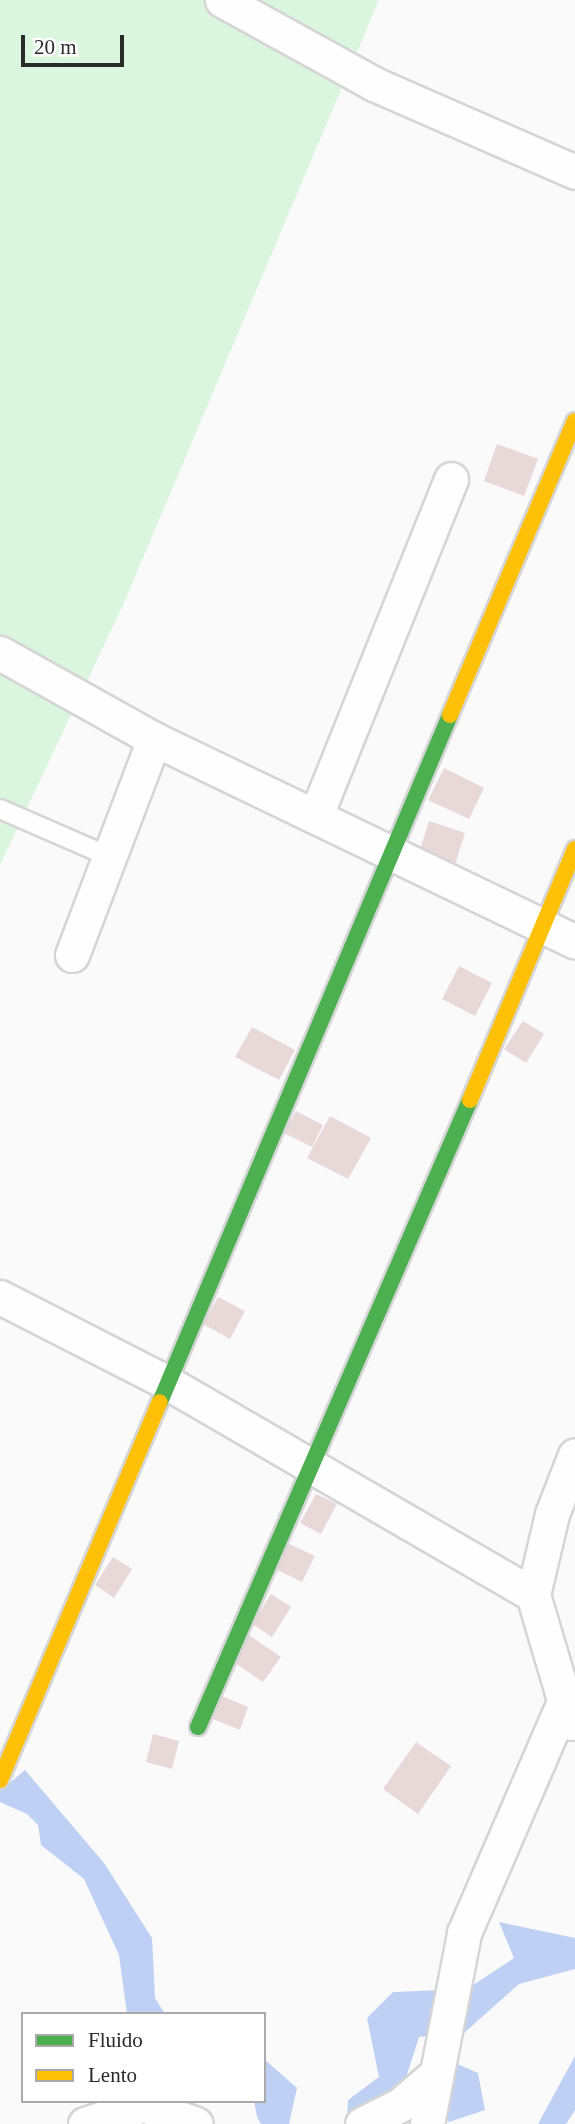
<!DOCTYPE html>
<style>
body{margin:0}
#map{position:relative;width:575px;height:2124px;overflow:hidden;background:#fafafb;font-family:"Times New Roman",serif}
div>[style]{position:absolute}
.green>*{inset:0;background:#dbf6de}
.water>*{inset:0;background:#bed1f4}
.building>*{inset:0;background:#e8d8d8}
.roads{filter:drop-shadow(2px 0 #d5d5d6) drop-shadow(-2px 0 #d5d5d6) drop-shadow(0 2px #d5d5d6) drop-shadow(0 -2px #d5d5d6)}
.lane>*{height:18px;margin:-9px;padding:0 9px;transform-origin:9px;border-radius:9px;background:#fefefe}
.street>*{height:33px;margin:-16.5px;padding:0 16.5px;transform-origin:16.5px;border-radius:16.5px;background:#fefefe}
.fast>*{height:16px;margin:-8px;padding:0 8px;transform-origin:8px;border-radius:8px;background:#4caf50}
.slow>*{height:16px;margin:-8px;padding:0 8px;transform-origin:8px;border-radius:8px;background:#ffc107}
span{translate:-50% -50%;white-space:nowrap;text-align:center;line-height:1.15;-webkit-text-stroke:6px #fff;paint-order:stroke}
.legend{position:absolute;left:21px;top:2012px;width:245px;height:91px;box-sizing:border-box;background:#fff;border:2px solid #aaa;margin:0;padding:9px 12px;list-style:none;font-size:21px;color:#2a2a2a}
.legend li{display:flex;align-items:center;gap:14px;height:35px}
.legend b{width:35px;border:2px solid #aaa}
.scale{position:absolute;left:21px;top:35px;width:103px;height:32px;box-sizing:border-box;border:4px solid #2a2a2a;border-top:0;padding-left:9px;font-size:21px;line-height:24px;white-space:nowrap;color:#2a2a2a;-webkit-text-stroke:5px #fff;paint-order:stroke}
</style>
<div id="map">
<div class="green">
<i style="clip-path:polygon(0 0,379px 0,123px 605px,0 865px)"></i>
</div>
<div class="water">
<i style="clip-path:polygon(25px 1770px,104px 1863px,152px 1938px,155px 1998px,165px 2014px,127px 2014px,119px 1955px,84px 1879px,41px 1845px,38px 1825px,27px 1814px,0 1802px,0 1791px)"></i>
<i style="clip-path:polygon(499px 1922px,575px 1938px,575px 1969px,519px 1984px,464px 2033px,455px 2063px,478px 2073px,485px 2110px,449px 2122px,433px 2104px,449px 2034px,419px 2037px,402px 2090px,356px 2122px,347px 2117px,348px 2100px,379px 2077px,367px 2018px,393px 1992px,467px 1989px,514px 1958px)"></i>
<i style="clip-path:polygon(575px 2056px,575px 2110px,566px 2124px,538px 2124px)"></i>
<i style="clip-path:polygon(264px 2059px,297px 2088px,289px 2124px,261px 2124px,257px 2117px,254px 2101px,264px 2101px)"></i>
</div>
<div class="building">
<i style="clip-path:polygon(497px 444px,538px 459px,524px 496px,484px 481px)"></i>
<i style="clip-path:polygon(444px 768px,484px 788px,469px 819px,428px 800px)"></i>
<i style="clip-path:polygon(429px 821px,465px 833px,453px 871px,417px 859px)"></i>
<i style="clip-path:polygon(459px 966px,492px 983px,475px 1016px,442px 999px)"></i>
<i style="clip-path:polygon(523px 1021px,544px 1034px,526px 1063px,504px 1049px)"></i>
<i style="clip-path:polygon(252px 1027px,295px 1050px,279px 1080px,235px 1057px)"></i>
<i style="clip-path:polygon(296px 1111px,323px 1125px,312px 1147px,284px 1133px)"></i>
<i style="clip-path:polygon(330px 1116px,371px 1138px,348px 1179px,307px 1158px)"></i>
<i style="clip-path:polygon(218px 1297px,245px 1311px,230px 1339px,203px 1324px)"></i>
<i style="clip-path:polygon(316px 1494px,337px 1504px,321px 1534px,300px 1523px)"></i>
<i style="clip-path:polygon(287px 1543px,315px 1556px,302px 1582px,275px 1569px)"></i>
<i style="clip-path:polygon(113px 1557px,132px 1569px,114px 1598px,95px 1585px)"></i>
<i style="clip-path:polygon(271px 1594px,291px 1607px,272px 1637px,252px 1624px)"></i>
<i style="clip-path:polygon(249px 1635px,281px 1657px,263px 1682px,232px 1661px)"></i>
<i style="clip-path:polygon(222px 1696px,248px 1707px,240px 1730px,213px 1719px)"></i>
<i style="clip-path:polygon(153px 1734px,179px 1741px,172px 1769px,146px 1762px)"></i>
<i style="clip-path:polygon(416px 1742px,451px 1766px,418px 1814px,383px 1789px)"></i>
</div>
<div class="roads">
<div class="lane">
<i style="left:0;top:809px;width:118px;rotate:23.5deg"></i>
</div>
<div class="street">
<i style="left:222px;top:0;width:174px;rotate:28.9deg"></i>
<i style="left:374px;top:84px;width:219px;rotate:23.6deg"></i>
<i style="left:0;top:653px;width:176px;rotate:29.2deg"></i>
<i style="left:154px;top:739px;width:467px;rotate:25.7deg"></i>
<i style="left:316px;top:815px;width:362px;rotate:-68.1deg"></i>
<i style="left:72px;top:955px;width:231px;rotate:-69.2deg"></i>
<i style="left:0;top:1297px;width:189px;rotate:27.1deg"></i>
<i style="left:168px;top:1383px;width:422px;rotate:30.1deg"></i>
<i style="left:571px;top:1723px;width:134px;rotate:-106.5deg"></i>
<i style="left:533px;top:1595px;width:83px;rotate:-76.8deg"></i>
<i style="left:552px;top:1514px;width:63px;rotate:-68.7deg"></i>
<i style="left:85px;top:2124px;width:61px;rotate:-18.1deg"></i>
<i style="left:143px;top:2105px;width:56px;rotate:19.7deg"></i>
<i style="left:362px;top:2124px;width:42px;rotate:-26.6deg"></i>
<i style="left:400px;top:2105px;width:46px;rotate:-40.6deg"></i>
<i style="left:427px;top:2124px;width:195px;rotate:-79deg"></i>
<i style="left:464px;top:1933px;width:247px;rotate:-66.6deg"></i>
</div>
<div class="fast">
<i style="left:160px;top:1402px;width:746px;rotate:-67.11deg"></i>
<i style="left:198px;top:1727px;width:683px;rotate:-66.55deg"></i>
</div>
<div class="slow">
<i style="left:450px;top:715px;width:319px;rotate:-67deg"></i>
<i style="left:470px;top:1100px;width:272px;rotate:-67.3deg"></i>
<i style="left:0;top:1780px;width:410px;rotate:-67.1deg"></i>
</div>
</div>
<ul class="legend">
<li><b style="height:9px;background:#4caf50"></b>Fluido</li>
<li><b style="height:9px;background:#ffc107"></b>Lento</li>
</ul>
<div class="scale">20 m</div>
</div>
